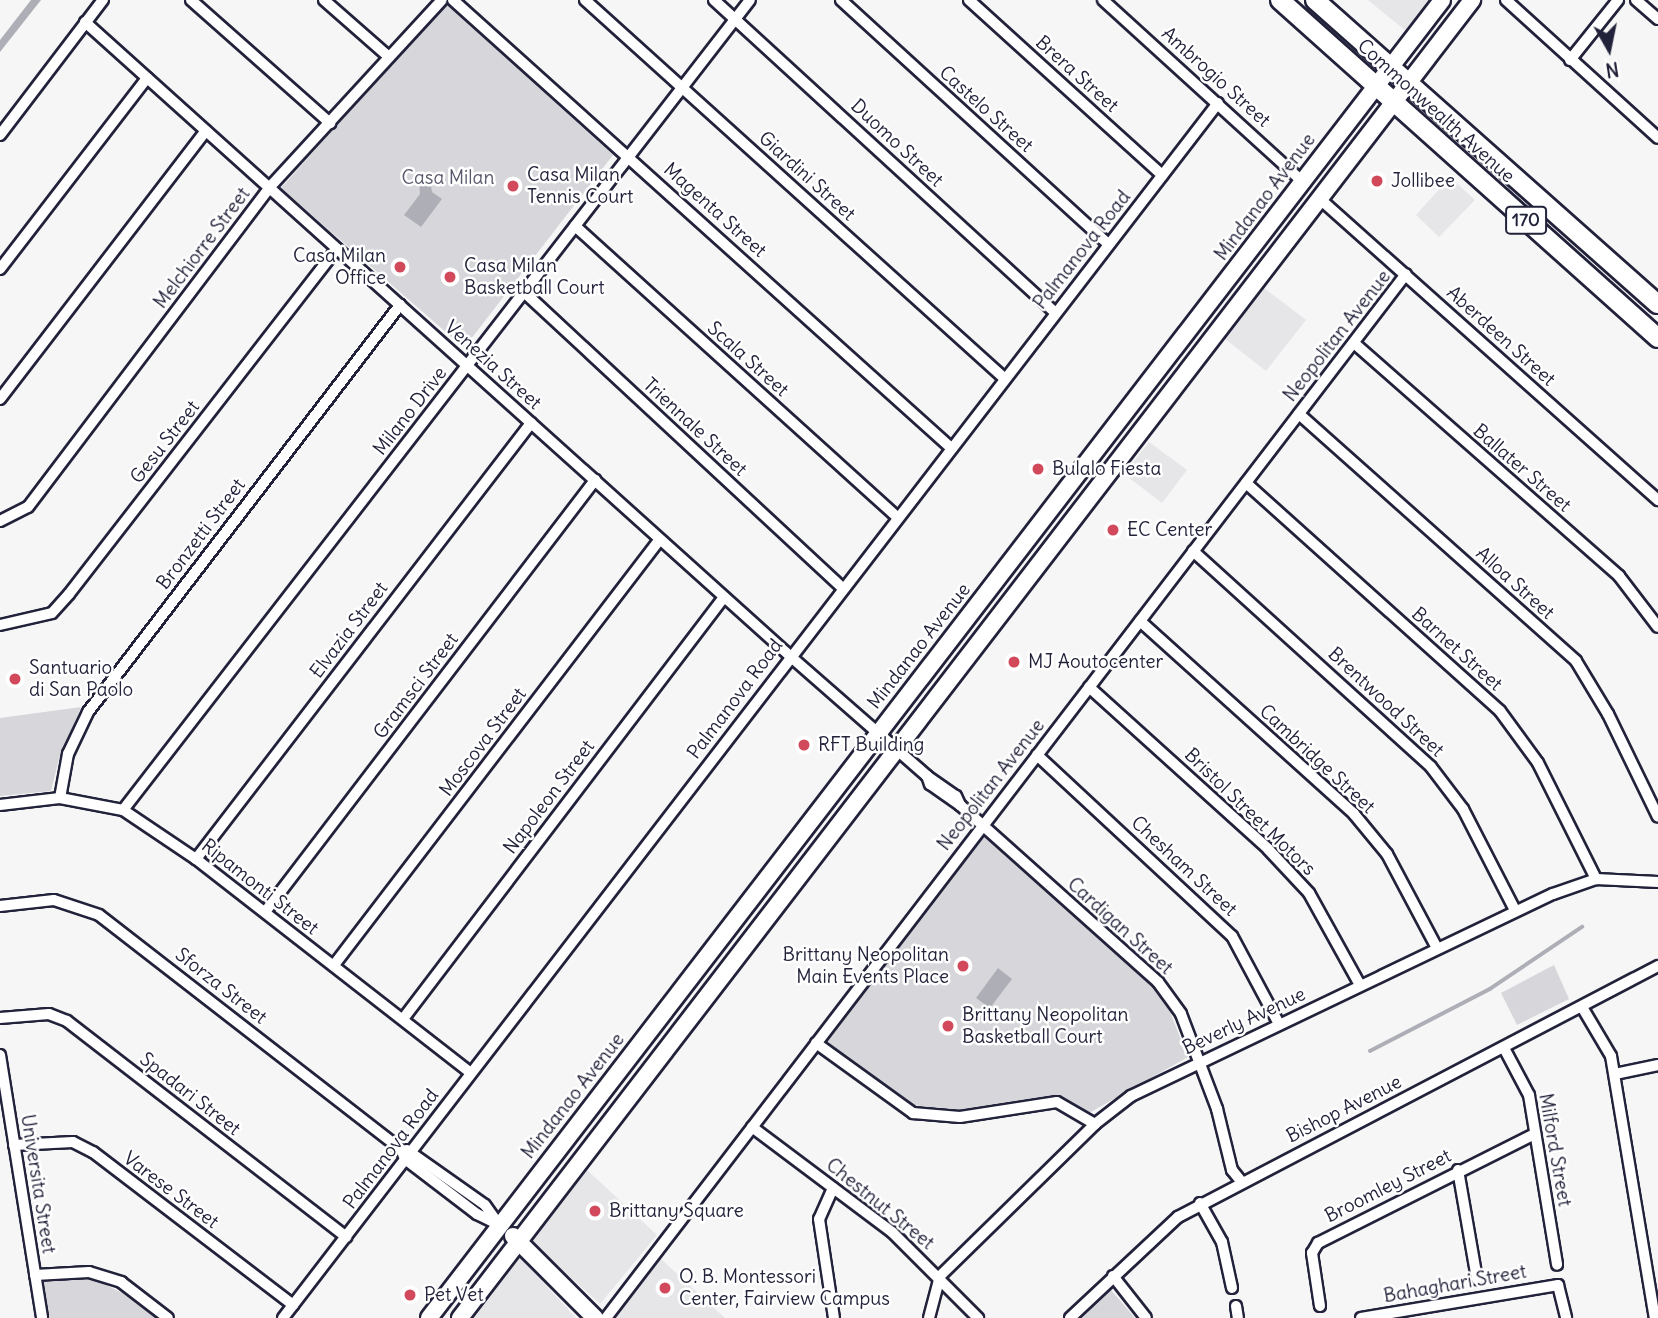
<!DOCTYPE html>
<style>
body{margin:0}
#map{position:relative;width:1658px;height:1318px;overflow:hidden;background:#f6f6f7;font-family:Delius,sans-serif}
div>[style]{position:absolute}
.built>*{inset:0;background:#e6e6e9}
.green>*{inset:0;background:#d7d7db}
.water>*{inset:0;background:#aeaeb7}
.stream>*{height:3.5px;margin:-1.75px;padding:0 1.75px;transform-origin:1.75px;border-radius:1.75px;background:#aeaeb7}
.roads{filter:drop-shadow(2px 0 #22223b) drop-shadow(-2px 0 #22223b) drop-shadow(0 2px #22223b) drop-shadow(0 -2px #22223b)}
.street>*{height:10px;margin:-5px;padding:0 5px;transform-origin:5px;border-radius:5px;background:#fff}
.secondary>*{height:16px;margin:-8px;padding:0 8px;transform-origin:8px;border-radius:8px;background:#fff}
.primary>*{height:18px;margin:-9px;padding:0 9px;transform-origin:9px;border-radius:9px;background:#fff}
.dots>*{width:19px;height:19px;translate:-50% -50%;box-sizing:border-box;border:4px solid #fff;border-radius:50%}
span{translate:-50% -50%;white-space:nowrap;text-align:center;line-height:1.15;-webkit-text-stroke:5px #fff;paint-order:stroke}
.shield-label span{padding:2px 5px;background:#fff;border:2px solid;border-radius:5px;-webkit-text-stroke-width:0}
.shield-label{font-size:18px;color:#22223b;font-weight:700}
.street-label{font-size:19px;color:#22223b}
.poi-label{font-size:19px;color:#22223b}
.left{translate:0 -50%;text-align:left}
.right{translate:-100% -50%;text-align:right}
.park-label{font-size:19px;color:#58586b}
.north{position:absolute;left:1574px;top:14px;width:70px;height:70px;-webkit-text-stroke:5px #fff;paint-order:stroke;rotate:171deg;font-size:19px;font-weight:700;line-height:28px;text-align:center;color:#22223b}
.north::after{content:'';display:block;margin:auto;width:24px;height:32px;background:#22223b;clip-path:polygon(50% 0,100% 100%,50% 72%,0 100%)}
</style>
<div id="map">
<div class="built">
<i style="clip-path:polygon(1368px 0,1430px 0,1407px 32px)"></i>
<i style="clip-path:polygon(1450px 177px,1475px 200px,1439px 237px,1416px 215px)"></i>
<i style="clip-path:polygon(1264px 288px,1306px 320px,1266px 371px,1225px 339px)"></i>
<i style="clip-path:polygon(1149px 442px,1187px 470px,1162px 503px,1124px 474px)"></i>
<i style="clip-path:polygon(586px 1169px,657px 1235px,600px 1304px,529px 1240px)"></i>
<i style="clip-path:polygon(520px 1257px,576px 1318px,474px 1318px)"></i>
<i style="clip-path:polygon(660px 1258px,725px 1318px,615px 1318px)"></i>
</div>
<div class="green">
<i style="clip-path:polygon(446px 4px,613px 155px,464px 348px,281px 188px)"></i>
<i style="clip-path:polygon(81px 707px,59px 759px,51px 791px,0 796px,0 718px)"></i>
<i style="clip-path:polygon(984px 835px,1155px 989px,1168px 1007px,1188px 1057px,1089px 1113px,1063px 1097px,943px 1112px,903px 1102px,829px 1046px,827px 1037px)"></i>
<i style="clip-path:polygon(1554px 965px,1569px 999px,1517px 1025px,1501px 993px)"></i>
<i style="clip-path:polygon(90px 1277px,122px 1293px,156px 1318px,49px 1318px,43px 1279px)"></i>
<i style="clip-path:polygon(1111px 1290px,1135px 1318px,1082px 1318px)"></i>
</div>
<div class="water">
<i style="clip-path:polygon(31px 0,41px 0,0 52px,0 40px)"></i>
<i style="clip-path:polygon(430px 179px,432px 192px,442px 199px,421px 227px,404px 215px,420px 194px,419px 180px)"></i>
<i style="clip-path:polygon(998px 968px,1012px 979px,990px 1008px,976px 998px)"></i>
</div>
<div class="stream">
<i style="left:1370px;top:1051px;width:135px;rotate:-27.3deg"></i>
<i style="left:1490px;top:989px;width:111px;rotate:-34deg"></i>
</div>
<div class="roads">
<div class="street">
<i style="left:191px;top:0;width:186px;rotate:41.5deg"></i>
<i style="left:324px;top:0;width:86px;rotate:41.2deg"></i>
<i style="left:453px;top:0;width:670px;rotate:41.97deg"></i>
<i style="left:585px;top:0;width:564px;rotate:42.06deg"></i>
<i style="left:714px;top:0;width:462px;rotate:42.5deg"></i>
<i style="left:841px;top:0;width:362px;rotate:42.4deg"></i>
<i style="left:969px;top:0;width:261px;rotate:42.2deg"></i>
<i style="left:1103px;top:0;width:270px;rotate:42.3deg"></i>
<i style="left:1506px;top:0;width:205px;rotate:42.2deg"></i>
<i style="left:1636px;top:0;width:29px;rotate:41deg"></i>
<i style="left:85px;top:22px;width:948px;rotate:41.96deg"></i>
<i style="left:790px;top:656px;width:182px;rotate:41.2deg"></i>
<i style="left:927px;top:776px;width:35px;rotate:35deg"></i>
<i style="left:956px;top:796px;width:10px;rotate:66deg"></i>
<i style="left:960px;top:805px;width:266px;rotate:41.8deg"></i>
<i style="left:1158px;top:982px;width:39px;rotate:54deg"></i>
<i style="left:1181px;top:1014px;width:102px;rotate:69.2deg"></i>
<i style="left:1217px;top:1109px;width:63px;rotate:76.2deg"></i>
<i style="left:1232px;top:1170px;width:14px;rotate:51deg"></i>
<i style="left:1570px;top:60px;width:77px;rotate:-51.3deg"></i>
<i style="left:0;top:135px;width:170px;rotate:-52.7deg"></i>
<i style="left:1320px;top:199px;width:453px;rotate:41.7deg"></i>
<i style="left:575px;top:226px;width:435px;rotate:42.1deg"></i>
<i style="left:0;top:269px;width:241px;rotate:-52.4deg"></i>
<i style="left:524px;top:292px;width:435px;rotate:42.9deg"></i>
<i style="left:1354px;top:343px;width:353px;rotate:41.3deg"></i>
<i style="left:1619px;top:576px;width:64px;rotate:52.6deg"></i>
<i style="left:0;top:399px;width:338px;rotate:-52.5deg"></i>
<i style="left:1299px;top:414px;width:371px;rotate:41.7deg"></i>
<i style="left:1576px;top:661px;width:62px;rotate:58.9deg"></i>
<i style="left:1608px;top:714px;width:114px;rotate:64.1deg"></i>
<i style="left:1246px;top:483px;width:341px;rotate:41.9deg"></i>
<i style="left:1500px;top:711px;width:64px;rotate:53.8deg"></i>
<i style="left:1538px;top:763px;width:130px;rotate:63.4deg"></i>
<i style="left:0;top:521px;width:31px;rotate:-27deg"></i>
<i style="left:28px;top:507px;width:400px;rotate:-52.9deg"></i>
<i style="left:269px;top:188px;width:255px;rotate:-47.4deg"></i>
<i style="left:1193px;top:551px;width:321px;rotate:42.2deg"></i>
<i style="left:1431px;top:767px;width:53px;rotate:52.7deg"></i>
<i style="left:1463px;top:809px;width:114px;rotate:62.8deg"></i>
<i style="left:1140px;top:621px;width:288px;rotate:42deg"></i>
<i style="left:1354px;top:814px;width:52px;rotate:50.5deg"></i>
<i style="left:1387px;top:854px;width:106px;rotate:62deg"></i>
<i style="left:0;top:625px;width:53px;rotate:-13deg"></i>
<i style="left:52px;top:613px;width:25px;rotate:-48deg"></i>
<i style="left:69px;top:594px;width:437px;rotate:-52.2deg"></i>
<i style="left:1089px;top:687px;width:241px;rotate:42.1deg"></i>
<i style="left:1268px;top:849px;width:60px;rotate:47deg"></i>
<i style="left:1309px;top:893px;width:105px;rotate:61deg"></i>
<i style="left:1037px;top:755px;width:266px;rotate:42.9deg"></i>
<i style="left:1232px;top:936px;width:100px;rotate:61.9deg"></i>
<i style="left:927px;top:776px;width:9px;rotate:69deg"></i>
<i style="left:930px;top:784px;width:37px;rotate:35deg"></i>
<i style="left:60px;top:798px;width:45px;rotate:-79.7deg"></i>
<i style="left:68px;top:754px;width:47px;rotate:-64.5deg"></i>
<i style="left:88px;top:712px;width:513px;rotate:-52.53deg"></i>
<i style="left:0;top:805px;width:60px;rotate:-6.7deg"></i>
<i style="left:60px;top:798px;width:64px;rotate:10.8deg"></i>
<i style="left:123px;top:810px;width:88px;rotate:33.9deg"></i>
<i style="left:196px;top:859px;width:348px;rotate:37.9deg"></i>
<i style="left:123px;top:810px;width:1024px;rotate:-52.26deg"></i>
<i style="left:196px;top:859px;width:550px;rotate:-52.46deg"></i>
<i style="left:0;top:906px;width:54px;rotate:-6.3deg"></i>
<i style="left:54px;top:900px;width:47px;rotate:18.4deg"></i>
<i style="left:99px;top:915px;width:382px;rotate:37.8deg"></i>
<i style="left:401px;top:1149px;width:11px;rotate:68deg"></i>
<i style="left:405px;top:1159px;width:91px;rotate:37.4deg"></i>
<i style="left:477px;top:1214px;width:25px;rotate:26deg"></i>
<i style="left:265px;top:912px;width:544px;rotate:-52.62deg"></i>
<i style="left:334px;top:965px;width:536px;rotate:-52.57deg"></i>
<i style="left:1582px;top:1007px;width:57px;rotate:59.4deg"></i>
<i style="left:1611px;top:1056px;width:266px;rotate:80.5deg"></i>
<i style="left:0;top:1018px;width:49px;rotate:-4.7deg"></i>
<i style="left:49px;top:1014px;width:19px;rotate:21deg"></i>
<i style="left:67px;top:1021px;width:353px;rotate:37.7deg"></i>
<i style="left:403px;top:1019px;width:530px;rotate:-52.74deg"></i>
<i style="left:816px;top:1043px;width:120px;rotate:35.8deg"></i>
<i style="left:913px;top:1113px;width:47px;rotate:4.9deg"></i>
<i style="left:960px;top:1117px;width:98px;rotate:-8.8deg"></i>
<i style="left:1057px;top:1102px;width:44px;rotate:30.1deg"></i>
<i style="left:1504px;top:1048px;width:53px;rotate:62deg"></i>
<i style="left:1529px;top:1095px;width:172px;rotate:80.6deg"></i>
<i style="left:0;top:1055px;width:266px;rotate:80.9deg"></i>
<i style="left:1615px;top:1074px;width:44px;rotate:-11.8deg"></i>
<i style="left:752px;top:1127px;width:175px;rotate:36.9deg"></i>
<i style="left:892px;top:1232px;width:122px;rotate:45deg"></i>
<i style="left:14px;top:1145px;width:59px;rotate:-2.9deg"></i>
<i style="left:73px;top:1142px;width:22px;rotate:27deg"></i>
<i style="left:93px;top:1152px;width:252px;rotate:37.4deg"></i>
<i style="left:407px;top:1150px;width:95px;rotate:35.2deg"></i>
<i style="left:485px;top:1205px;width:21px;rotate:55deg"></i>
<i style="left:1458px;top:1170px;width:111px;rotate:80.1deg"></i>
<i style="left:833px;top:1188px;width:34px;rotate:114deg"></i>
<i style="left:819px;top:1219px;width:100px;rotate:81.4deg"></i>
<i style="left:1200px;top:1203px;width:45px;rotate:60.6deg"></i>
<i style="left:1222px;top:1242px;width:47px;rotate:77.7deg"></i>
<i style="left:35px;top:1275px;width:54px;rotate:-3.2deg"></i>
<i style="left:89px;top:1272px;width:34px;rotate:17deg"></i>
<i style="left:121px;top:1282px;width:59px;rotate:37.5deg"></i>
<i style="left:1113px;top:1276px;width:53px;rotate:51.8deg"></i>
<i style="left:1236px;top:1306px;width:12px;rotate:81deg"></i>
<i style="left:1320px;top:1306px;width:54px;rotate:-98.6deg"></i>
<i style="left:1312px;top:1253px;width:12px;rotate:-59deg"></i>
<i style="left:1318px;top:1243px;width:243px;rotate:-26.7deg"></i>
<i style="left:283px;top:1318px;width:1533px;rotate:-52.42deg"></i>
<i style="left:606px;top:1318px;width:1315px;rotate:-52.54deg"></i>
<i style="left:929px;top:1318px;width:43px;rotate:-75.3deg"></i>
<i style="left:940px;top:1276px;width:217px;rotate:-44.4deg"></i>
<i style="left:1095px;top:1124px;width:46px;rotate:-37.9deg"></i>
<i style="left:1131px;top:1096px;width:468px;rotate:-25.6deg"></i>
<i style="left:1553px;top:894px;width:46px;rotate:-19.2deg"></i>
<i style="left:1596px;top:879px;width:62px;rotate:2.8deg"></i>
<i style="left:1070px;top:1318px;width:148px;rotate:-43.1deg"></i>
<i style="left:1178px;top:1217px;width:542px;rotate:-27.61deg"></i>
<i style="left:1361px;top:1318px;width:200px;rotate:-9.5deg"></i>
<i style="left:1558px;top:1285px;width:34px;rotate:76deg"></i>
</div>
<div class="secondary">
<i style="left:513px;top:1236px;width:116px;rotate:45deg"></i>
<i style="left:429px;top:1318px;width:1662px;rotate:-52.45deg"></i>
<i style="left:460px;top:1318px;width:1662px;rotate:-52.48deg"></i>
</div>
<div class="primary">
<i style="left:1280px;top:0;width:507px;rotate:41.8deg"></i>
<i style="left:1315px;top:0;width:458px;rotate:41.6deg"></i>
</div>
</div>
<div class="dots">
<i style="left:1377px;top:181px;background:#d1495b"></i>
<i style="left:513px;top:186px;background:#d1495b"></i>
<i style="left:400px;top:267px;background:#d1495b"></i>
<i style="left:450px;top:277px;background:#d1495b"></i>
<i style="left:1038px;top:469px;background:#d1495b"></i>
<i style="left:1113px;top:530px;background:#d1495b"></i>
<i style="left:1014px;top:662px;background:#d1495b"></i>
<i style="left:15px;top:679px;background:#d1495b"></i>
<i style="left:804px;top:745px;background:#d1495b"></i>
<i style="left:963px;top:966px;background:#d1495b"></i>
<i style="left:948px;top:1026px;background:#d1495b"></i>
<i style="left:595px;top:1211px;background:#d1495b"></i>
<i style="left:665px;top:1288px;background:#d1495b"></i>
<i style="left:410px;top:1295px;background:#d1495b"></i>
</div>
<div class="shield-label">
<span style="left:1526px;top:220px">170</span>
</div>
<div class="street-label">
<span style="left:1077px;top:74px;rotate:42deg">Brera Street</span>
<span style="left:1216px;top:77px;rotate:42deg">Ambrogio Street</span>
<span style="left:986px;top:109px;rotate:42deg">Castelo Street</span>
<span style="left:1436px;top:111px;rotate:42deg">Commonwealth Avenue</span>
<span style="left:897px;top:143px;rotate:43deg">Duomo Street</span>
<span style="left:807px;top:176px;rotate:42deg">Giardini Street</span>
<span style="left:1265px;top:197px;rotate:-53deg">Mindanao Avenue</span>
<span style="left:715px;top:210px;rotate:42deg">Magenta Street</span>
<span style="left:202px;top:248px;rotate:-53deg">Melchiorre Street</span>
<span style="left:1082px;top:250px;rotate:-52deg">Palmanova Road</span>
<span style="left:1337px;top:336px;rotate:-52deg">Neopolitan Avenue</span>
<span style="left:1501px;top:336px;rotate:42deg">Aberdeen Street</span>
<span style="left:748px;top:359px;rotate:42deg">Scala Street</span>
<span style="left:493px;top:365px;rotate:42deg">Venezia Street</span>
<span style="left:410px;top:411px;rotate:-52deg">Milano Drive</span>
<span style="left:695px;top:427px;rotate:43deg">Triennale Street</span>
<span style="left:165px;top:442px;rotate:-52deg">Gesu Street</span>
<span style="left:1522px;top:468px;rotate:41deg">Ballater Street</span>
<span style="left:201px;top:534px;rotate:-53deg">Bronzetti Street</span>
<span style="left:1515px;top:583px;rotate:42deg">Alloa Street</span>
<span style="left:349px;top:630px;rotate:-53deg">Elvazia Street</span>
<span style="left:919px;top:646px;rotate:-52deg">Mindanao Avenue</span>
<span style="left:1457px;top:649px;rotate:42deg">Barnet Street</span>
<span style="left:416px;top:686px;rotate:-53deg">Gramsci Street</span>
<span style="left:735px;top:699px;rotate:-53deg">Palmanova Road</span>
<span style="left:1386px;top:702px;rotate:43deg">Brentwood Street</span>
<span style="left:483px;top:742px;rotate:-53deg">Moscova Street</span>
<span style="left:1317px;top:759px;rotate:43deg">Cambridge Street</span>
<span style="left:991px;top:785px;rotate:-52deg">Neopolitan Avenue</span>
<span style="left:549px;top:797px;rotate:-53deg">Napoleon Street</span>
<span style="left:1250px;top:812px;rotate:44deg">Bristol Street Motors</span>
<span style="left:1184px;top:866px;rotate:43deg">Chesham Street</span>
<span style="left:260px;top:887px;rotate:38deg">Ripamonti Street</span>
<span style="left:1120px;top:926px;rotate:42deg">Cardigan Street</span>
<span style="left:221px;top:986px;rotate:38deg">Sforza Street</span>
<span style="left:1244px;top:1021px;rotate:-25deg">Beverly Avenue</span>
<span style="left:190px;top:1094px;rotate:38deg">Spadari Street</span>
<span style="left:573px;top:1096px;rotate:-52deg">Mindanao Avenue</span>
<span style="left:1344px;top:1109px;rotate:-27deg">Bishop Avenue</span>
<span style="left:391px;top:1149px;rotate:-53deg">Palmanova Road</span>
<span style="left:1555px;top:1150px;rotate:80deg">Milford Street</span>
<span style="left:38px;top:1184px;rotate:81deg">Universita Street</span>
<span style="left:1388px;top:1186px;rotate:-27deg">Broomley Street</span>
<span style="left:171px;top:1190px;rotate:37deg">Varese Street</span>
<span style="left:880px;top:1204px;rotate:39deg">Chestnut Street</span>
<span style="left:1455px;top:1284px;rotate:-10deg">Bahaghari Street</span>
</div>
<div class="poi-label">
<span class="left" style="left:527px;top:186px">Casa Milan<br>Tennis Court</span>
<span class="left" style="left:1391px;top:181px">Jollibee</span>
<span class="right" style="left:386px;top:267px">Casa Milan<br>Office</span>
<span class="left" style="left:464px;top:277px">Casa Milan<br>Basketball Court</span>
<span class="left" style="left:1052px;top:469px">Bulalo Fiesta</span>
<span class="left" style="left:1127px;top:530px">EC Center</span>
<span class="left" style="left:1028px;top:662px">MJ Aoutocenter</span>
<span class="left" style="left:29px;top:679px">Santuario<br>di San Paolo</span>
<span class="left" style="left:818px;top:745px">RFT Building</span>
<span class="right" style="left:949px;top:966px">Brittany Neopolitan<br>Main Events Place</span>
<span class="left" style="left:962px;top:1026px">Brittany Neopolitan<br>Basketball Court</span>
<span class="left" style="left:609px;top:1211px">Brittany Square</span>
<span class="left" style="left:679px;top:1288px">O. B. Montessori<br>Center, Fairview Campus</span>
<span class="left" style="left:424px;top:1295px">Pet Vet</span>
</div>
<div class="park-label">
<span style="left:448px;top:178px">Casa Milan</span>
</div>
<div class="north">N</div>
</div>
